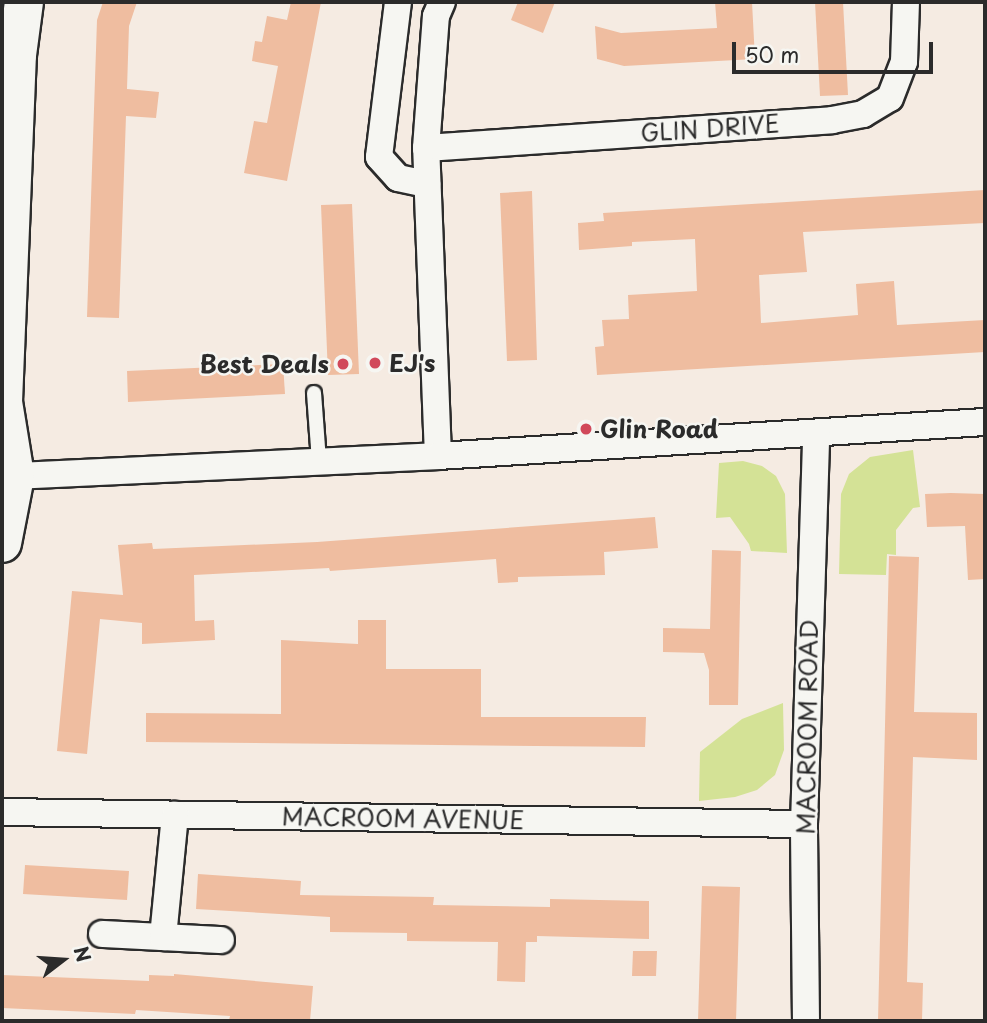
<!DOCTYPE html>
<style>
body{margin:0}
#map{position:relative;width:987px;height:1023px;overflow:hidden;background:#f5ebe2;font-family:"Playpen Sans",sans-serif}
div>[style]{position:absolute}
.green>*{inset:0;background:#d4e296}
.building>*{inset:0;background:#efbda0}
.roads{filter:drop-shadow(2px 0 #2b2b2b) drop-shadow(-2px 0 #2b2b2b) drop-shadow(0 2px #2b2b2b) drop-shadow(0 -2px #2b2b2b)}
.lane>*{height:14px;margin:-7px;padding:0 7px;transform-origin:7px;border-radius:7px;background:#f6f6f2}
.street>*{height:26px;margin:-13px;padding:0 13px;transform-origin:13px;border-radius:13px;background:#f6f6f2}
.secondary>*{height:38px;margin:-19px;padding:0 19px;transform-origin:19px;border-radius:19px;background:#f6f6f2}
.dots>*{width:19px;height:19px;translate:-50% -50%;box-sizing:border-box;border:4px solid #f6f6f2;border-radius:50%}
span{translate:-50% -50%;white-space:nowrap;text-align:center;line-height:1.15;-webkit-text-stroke:5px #f6f6f2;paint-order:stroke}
.street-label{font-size:24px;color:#2b2b2b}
.poi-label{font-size:24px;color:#2b2b2b;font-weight:700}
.left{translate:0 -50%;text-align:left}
.right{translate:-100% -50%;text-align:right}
.frame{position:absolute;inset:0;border:4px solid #2b2b2b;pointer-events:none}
.north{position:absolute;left:28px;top:925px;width:70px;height:70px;-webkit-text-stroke:5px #f6f6f2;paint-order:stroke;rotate:73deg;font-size:19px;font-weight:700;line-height:28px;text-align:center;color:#2b2b2b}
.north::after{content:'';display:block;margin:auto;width:24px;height:32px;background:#2b2b2b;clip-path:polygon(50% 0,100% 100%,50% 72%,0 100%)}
.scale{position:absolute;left:732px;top:42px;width:201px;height:32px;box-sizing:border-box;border:4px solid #2b2b2b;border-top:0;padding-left:9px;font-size:21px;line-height:24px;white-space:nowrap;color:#2b2b2b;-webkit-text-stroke:5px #f6f6f2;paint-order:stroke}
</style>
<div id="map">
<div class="green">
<i style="clip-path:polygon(913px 450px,920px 507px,913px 508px,896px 530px,896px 555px,887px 554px,886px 575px,839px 574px,841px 494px,849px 474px,870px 457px)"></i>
<i style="clip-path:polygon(743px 461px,762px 466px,776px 476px,785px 494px,787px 553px,751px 551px,749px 544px,730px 517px,716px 518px,719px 463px)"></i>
<i style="clip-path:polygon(783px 703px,784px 750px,775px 775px,757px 790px,735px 797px,699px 801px,700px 752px,742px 719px)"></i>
</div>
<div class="building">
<i style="clip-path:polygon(103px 2px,137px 2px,129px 26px,127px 89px,159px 92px,156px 118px,126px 116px,119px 318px,87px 317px,97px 20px)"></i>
<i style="clip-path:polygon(291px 2px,321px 2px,287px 181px,244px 173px,254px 121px,267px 123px,278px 66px,252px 61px,255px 41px,262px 42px,267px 16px,287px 20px)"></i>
<i style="clip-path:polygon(518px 2px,555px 2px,543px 33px,511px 20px)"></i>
<i style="clip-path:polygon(715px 2px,752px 2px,755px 59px,624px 66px,597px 59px,595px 26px,621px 33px,717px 28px)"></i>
<i style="clip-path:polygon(815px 2px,843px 2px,848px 95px,820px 96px)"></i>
<i style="clip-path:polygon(985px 190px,985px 223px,803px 232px,807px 272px,759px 275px,761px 323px,858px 315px,856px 284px,894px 281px,897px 325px,985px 320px,985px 352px,597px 375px,595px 347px,604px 346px,602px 320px,629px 319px,628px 295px,697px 291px,695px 239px,632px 242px,632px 246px,579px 250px,578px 223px,604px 221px,603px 213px)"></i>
<i style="clip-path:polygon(532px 191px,537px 360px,507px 361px,500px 193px)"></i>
<i style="clip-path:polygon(352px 204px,359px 374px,328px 375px,321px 205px)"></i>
<i style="clip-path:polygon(283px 364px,285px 394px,128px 402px,127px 371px)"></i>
<i style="clip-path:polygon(951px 493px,985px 494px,985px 579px,968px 580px,965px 526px,927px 527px,925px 494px)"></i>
<i style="clip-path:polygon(655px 517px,658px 548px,604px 552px,605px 575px,518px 577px,518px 582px,498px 583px,496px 559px,330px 571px,329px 568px,194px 575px,195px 621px,214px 620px,215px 640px,142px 644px,142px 623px,100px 619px,87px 754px,57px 751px,72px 591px,123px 595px,118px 545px,152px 543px,153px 549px,317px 542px)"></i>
<i style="clip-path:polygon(712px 550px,741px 551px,738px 705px,709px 705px,709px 670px,704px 653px,663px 652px,663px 628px,710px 629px)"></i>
<i style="clip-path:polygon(889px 556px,919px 557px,914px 712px,977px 713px,977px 760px,913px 757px,907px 982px,923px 983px,922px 1021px,878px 1021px)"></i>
<i style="clip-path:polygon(358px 620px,386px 620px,386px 669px,481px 669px,481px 717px,646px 717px,645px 747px,146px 742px,146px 713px,281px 714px,281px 640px,358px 644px)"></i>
<i style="clip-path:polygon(25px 865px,129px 871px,127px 900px,23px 894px)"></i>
<i style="clip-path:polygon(198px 874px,301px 881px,300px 895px,434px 897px,433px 905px,550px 907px,550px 899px,649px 901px,649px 939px,537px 936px,537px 942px,526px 942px,525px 982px,497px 981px,498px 942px,407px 941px,407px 933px,330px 932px,330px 917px,196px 909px)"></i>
<i style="clip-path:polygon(702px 886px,740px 887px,736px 1021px,698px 1021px)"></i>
<i style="clip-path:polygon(633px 951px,657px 951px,656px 976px,632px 976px)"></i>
<i style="clip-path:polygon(174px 974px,313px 986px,310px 1021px,243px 1021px,229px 1020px,230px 1016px,136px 1010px,135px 1014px,2px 1008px,2px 975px,149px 981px,149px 975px,174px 976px)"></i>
</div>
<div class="roads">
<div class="lane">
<i style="left:314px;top:393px;width:68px;rotate:85.8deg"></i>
</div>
<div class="street">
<i style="left:398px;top:2px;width:156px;rotate:97deg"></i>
<i style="left:379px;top:157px;width:28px;rotate:48deg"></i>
<i style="left:398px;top:178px;width:30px;rotate:12deg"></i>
<i style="left:426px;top:148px;width:407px;rotate:-3.9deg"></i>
<i style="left:832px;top:120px;width:32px;rotate:-11deg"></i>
<i style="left:863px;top:114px;width:31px;rotate:-31deg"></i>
<i style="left:890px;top:98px;width:39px;rotate:-69deg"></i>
<i style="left:904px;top:62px;width:60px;rotate:-88.1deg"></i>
<i style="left:438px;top:456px;width:308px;rotate:-92.2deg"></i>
<i style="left:426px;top:148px;width:132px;rotate:-85.7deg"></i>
<i style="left:436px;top:16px;width:15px;rotate:-67deg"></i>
<i style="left:15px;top:476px;width:423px;rotate:-2.7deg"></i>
<i style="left:438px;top:456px;width:548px;rotate:-3.56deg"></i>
<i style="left:2px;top:812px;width:802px;rotate:0.86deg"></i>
<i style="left:102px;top:934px;width:119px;rotate:2.9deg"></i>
<i style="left:163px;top:937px;width:123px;rotate:-84.4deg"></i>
<i style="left:806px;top:1021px;width:197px;rotate:-90.6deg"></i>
<i style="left:804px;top:824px;width:391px;rotate:-88.2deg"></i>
</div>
<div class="secondary">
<i style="left:2px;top:543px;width:68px;rotate:-79deg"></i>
<i style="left:15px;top:476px;width:75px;rotate:-99.2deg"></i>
<i style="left:3px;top:402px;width:347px;rotate:-87.7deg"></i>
<i style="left:17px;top:55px;width:53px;rotate:-82.5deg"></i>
</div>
</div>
<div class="dots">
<i style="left:375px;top:363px;background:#d1495b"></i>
<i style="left:343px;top:364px;background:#d1495b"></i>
<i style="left:586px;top:429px;background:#d1495b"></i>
</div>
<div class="street-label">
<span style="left:710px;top:128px;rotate:-4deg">GLIN DRIVE</span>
<span style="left:807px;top:727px;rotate:-89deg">MACROOM ROAD</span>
<span style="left:403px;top:818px;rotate:1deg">MACROOM AVENUE</span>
</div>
<div class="poi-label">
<span class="left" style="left:389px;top:363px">EJ's</span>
<span class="right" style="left:329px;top:364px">Best Deals</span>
<span class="left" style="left:600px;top:429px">Glin Road</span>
</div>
<div class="frame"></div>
<div class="north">N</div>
<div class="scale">50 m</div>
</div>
